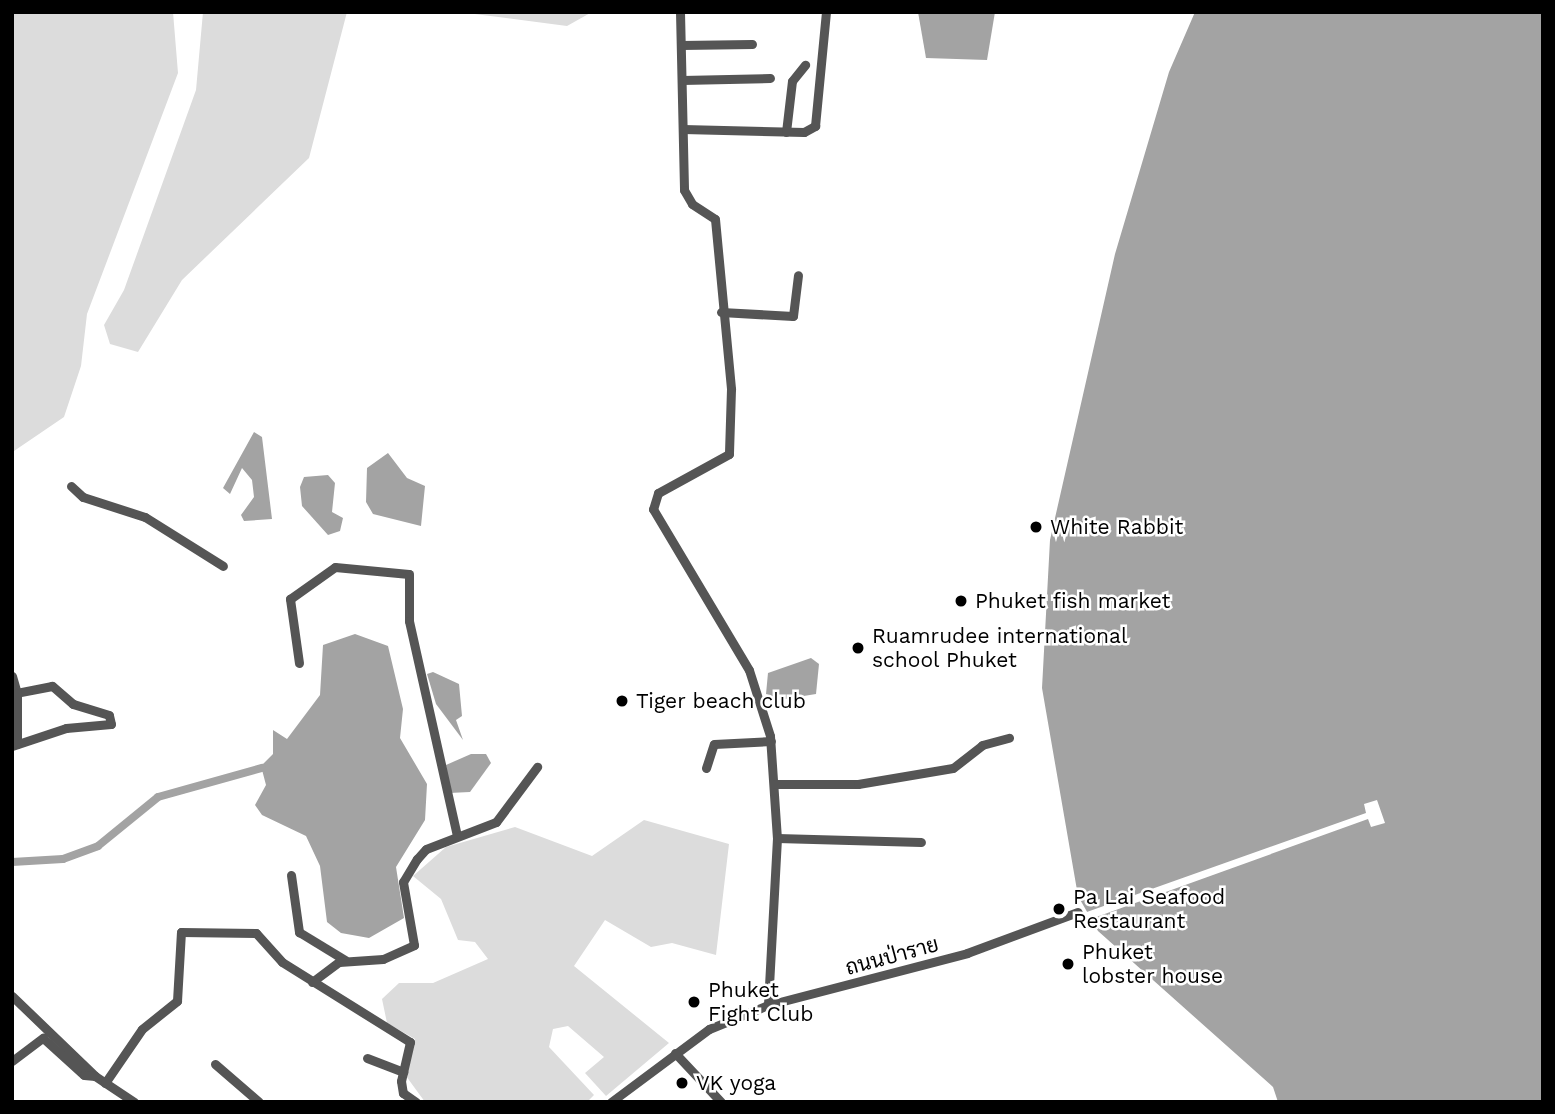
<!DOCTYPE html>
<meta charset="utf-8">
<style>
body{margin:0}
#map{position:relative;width:1555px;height:1114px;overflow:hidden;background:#fff;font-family:"Work Sans",Sarabun,sans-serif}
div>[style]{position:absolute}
.green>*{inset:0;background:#dcdcdc}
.water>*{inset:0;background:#a3a3a3}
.pier>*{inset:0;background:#fff}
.canal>*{height:8px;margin:-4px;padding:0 4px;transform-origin:4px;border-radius:4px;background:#a3a3a3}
.minor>*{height:9px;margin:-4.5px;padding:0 4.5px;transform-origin:4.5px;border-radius:4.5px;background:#555}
.dots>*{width:19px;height:19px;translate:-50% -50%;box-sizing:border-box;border:4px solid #fff;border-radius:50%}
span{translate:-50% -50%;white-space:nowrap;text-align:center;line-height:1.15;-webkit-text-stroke:5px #fff;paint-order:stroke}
.poi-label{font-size:21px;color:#000}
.left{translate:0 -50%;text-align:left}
.street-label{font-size:21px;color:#000}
.frame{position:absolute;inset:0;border:14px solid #000;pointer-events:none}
</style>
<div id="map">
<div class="green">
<i style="clip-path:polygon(12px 12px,173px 12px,178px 73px,87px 314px,81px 366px,64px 417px,14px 451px)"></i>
<i style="clip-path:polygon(203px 12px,347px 12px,309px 158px,182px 280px,138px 352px,110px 344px,104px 325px,124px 290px,196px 90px)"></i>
<i style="clip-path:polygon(459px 12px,592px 12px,567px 26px)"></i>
<i style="clip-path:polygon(644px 820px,729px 844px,716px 955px,672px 943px,651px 947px,605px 920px,574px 966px,669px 1043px,606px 1096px,585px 1073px,604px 1057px,568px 1026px,553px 1029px,549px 1047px,594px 1095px,587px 1102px,425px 1102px,406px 1076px,415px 1039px,387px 1023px,382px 999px,399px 983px,433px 983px,488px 959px,475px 942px,458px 940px,441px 899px,413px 876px,446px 847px,515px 827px,592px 856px)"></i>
</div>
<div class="water">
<i style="clip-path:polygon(918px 12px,995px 12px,987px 60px,926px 58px)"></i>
<i style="clip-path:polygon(1195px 12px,1543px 12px,1543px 1102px,1278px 1102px,1273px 1087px,1098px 931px,1078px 896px,1042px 688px,1050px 540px,1115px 254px,1169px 72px)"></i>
<i style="clip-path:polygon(254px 432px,262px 437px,272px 519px,244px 521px,241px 515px,254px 497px,252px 480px,242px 468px,230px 494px,223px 488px)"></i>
<i style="clip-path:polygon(388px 453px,407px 478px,425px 486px,421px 526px,373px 514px,366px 502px,367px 468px)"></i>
<i style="clip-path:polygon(328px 475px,335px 483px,332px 512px,343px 518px,340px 531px,328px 535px,302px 506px,300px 487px,304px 477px)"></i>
<i style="clip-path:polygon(355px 634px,388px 646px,403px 709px,400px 738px,427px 784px,425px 820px,396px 867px,404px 918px,369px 938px,341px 933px,327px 922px,320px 866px,306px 836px,262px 815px,255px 805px,266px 785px,261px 766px,273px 754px,273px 730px,287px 739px,320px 695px,323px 645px)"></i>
<i style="clip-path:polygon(811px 658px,819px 664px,816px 694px,779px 700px,766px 694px,768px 673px)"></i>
<i style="clip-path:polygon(433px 672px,459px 684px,462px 716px,456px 720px,463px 740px,436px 704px,427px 674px)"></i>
<i style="clip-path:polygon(471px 754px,486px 754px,491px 763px,470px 792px,449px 793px,446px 765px)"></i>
</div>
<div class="pier">
<i style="clip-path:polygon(1377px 800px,1385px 823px,1371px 827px,1368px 819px,1088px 920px,1084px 913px,1366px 813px,1364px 804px)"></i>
</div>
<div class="canal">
<i style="left:12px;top:862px;width:51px;rotate:-3.4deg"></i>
<i style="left:63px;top:859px;width:37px;rotate:-20deg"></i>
<i style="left:98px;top:846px;width:77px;rotate:-39.2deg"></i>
<i style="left:158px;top:797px;width:108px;rotate:-15.6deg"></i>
</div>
<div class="minor">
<i style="left:680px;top:12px;width:178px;rotate:88.7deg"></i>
<i style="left:684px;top:190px;width:16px;rotate:60deg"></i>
<i style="left:692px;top:204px;width:27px;rotate:33deg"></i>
<i style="left:715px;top:219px;width:171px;rotate:84.6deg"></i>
<i style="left:731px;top:389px;width:65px;rotate:91.8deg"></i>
<i style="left:729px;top:454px;width:81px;rotate:151.2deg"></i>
<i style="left:658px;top:493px;width:17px;rotate:107deg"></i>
<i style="left:653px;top:509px;width:187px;rotate:59.2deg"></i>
<i style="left:749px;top:670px;width:69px;rotate:72.3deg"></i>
<i style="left:770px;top:736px;width:102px;rotate:86.1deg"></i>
<i style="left:777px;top:838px;width:167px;rotate:93.1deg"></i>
<i style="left:681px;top:45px;width:71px;rotate:-0.8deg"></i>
<i style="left:682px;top:80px;width:88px;rotate:-1.3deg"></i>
<i style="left:683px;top:129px;width:121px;rotate:1.4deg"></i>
<i style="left:804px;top:132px;width:13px;rotate:-29deg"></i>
<i style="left:815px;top:126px;width:115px;rotate:-84.5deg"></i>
<i style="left:786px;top:132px;width:51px;rotate:-83.3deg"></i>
<i style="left:792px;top:81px;width:21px;rotate:-51deg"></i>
<i style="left:721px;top:312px;width:72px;rotate:3.2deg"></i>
<i style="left:793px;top:316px;width:41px;rotate:-83deg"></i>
<i style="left:71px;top:486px;width:16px;rotate:43deg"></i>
<i style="left:83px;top:497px;width:65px;rotate:17.9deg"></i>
<i style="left:145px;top:517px;width:92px;rotate:32.1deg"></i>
<i style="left:299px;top:663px;width:65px;rotate:-98deg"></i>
<i style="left:290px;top:599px;width:55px;rotate:-35.4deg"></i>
<i style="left:335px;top:567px;width:74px;rotate:5.4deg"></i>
<i style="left:409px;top:574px;width:47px;rotate:90deg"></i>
<i style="left:409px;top:621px;width:219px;rotate:77.4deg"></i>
<i style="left:12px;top:676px;width:18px;rotate:74deg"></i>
<i style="left:12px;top:746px;width:57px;rotate:-18.4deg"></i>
<i style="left:66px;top:728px;width:45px;rotate:-5.1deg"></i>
<i style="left:111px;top:724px;width:9px;rotate:-103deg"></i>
<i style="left:109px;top:715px;width:38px;rotate:-163deg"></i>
<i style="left:73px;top:704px;width:28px;rotate:-139deg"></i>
<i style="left:52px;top:686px;width:36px;rotate:169deg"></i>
<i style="left:17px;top:693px;width:51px;rotate:90deg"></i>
<i style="left:706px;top:768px;width:25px;rotate:-72deg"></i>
<i style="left:714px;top:744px;width:57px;rotate:-3deg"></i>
<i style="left:776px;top:784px;width:82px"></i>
<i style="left:858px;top:784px;width:96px;rotate:-9.6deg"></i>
<i style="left:953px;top:768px;width:37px;rotate:-38deg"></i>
<i style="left:982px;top:745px;width:28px;rotate:-15deg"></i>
<i style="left:777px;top:838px;width:144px;rotate:1.6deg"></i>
<i style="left:291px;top:875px;width:58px;rotate:82deg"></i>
<i style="left:299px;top:932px;width:54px;rotate:31.3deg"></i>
<i style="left:312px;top:982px;width:34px;rotate:-37deg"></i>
<i style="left:339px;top:962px;width:44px;rotate:-3.9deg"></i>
<i style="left:383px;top:959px;width:34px;rotate:-24deg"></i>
<i style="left:414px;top:945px;width:64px;rotate:-99.9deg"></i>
<i style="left:403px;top:882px;width:27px;rotate:-59deg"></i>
<i style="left:417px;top:859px;width:13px;rotate:-48deg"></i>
<i style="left:426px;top:849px;width:75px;rotate:-21.1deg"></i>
<i style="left:496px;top:822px;width:69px;rotate:-53.3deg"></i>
<i style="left:12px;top:996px;width:115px;rotate:43.9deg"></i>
<i style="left:95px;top:1076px;width:47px;rotate:33.7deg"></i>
<i style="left:675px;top:1053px;width:67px;rotate:46.8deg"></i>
<i style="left:367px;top:1058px;width:39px;rotate:21deg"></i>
<i style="left:12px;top:1061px;width:39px;rotate:-37deg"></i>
<i style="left:43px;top:1038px;width:55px;rotate:42.1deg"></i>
<i style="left:84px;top:1075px;width:11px;rotate:5deg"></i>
<i style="left:215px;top:1064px;width:58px;rotate:40.8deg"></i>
<i style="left:105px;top:1083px;width:65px;rotate:-55.6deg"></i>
<i style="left:142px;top:1029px;width:45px;rotate:-38.7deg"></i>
<i style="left:177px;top:1001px;width:69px;rotate:-86.7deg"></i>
<i style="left:181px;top:932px;width:75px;rotate:0.8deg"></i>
<i style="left:256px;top:933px;width:39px;rotate:48deg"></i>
<i style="left:282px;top:962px;width:151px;rotate:32deg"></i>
<i style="left:410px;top:1042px;width:40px;rotate:103deg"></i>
<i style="left:401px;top:1081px;width:12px;rotate:81deg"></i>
<i style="left:403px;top:1093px;width:16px;rotate:35deg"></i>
<i style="left:611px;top:1102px;width:122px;rotate:-36.7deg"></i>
<i style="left:709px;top:1029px;width:64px;rotate:-22.1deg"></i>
<i style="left:768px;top:1005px;width:206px;rotate:-14.6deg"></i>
<i style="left:967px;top:953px;width:118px;rotate:-20.3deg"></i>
</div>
<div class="dots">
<i style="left:1036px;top:527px;background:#000"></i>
<i style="left:961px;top:601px;background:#000"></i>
<i style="left:858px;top:648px;background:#000"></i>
<i style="left:622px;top:701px;background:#000"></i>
<i style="left:1059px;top:909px;background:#000"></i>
<i style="left:1068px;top:964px;background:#000"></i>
<i style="left:694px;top:1002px;background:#000"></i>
<i style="left:682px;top:1083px;background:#000"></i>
</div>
<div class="poi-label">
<span class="left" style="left:1050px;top:527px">White Rabbit</span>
<span class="left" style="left:975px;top:601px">Phuket fish market</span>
<span class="left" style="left:872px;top:648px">Ruamrudee international<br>school Phuket</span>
<span class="left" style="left:636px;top:701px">Tiger beach club</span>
<span class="left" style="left:1073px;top:909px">Pa Lai Seafood<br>Restaurant</span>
<span class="left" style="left:1082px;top:964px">Phuket<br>lobster house</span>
<span class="left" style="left:708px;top:1002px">Phuket<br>Fight Club</span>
<span class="left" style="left:696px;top:1083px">VK yoga</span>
</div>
<div class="street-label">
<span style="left:892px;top:956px;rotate:-15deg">ถนนป่าราย</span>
</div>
<div class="frame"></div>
</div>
